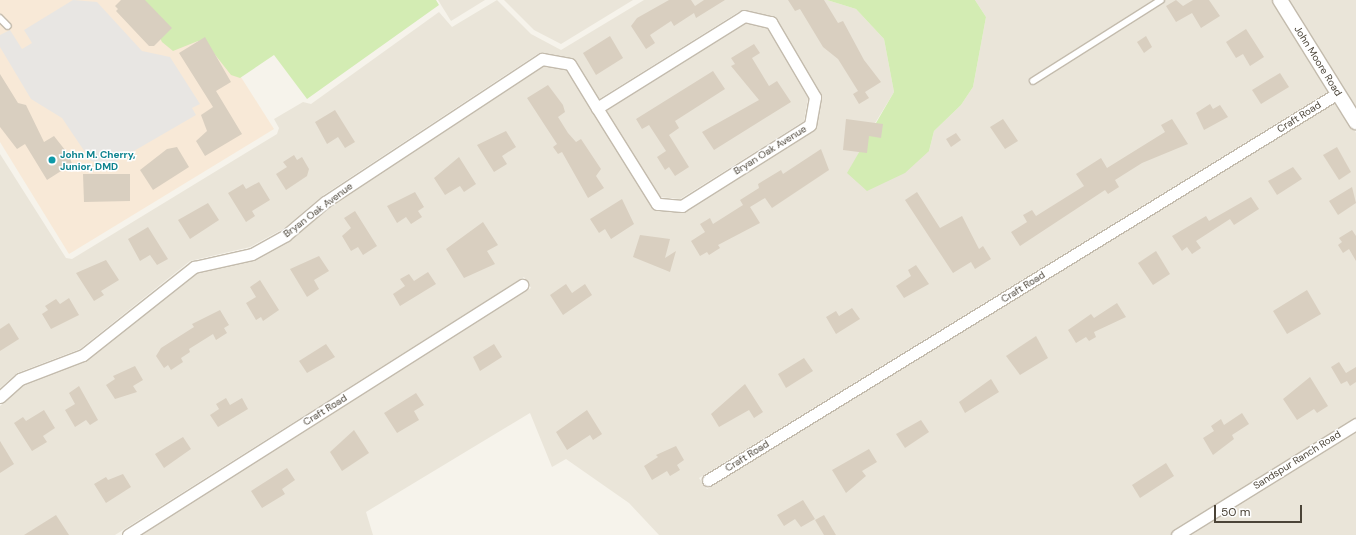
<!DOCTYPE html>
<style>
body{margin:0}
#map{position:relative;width:1356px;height:535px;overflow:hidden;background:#f6f3eb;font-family:"DM Sans",sans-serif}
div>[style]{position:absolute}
.residential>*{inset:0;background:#eae5d9}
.commercial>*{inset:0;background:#f8e9d7}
.green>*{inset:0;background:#d3ecb3}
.parking>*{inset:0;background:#e8e6e3}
.building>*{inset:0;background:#d9cfc0}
.roads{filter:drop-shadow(1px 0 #c3bbad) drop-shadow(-1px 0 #c3bbad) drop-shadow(0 1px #c3bbad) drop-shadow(0 -1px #c3bbad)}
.service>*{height:5.5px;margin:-2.75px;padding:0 2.75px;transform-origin:2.75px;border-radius:2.75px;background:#fff}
.minor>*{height:11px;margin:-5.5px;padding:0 5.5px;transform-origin:5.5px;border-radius:5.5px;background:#fff}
.tertiary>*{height:14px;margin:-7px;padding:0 7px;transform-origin:7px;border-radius:7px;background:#fff}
.dots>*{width:11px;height:11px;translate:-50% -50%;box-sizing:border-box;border:2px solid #fff;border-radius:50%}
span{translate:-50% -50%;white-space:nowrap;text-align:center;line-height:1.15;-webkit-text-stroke:3px #fff;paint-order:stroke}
.street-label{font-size:10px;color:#4b4438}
.culture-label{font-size:10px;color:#0d838f;font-weight:700}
.left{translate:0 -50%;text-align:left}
.scale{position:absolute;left:1214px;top:505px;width:88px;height:18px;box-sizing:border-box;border:2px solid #4b4438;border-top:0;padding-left:5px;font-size:12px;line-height:14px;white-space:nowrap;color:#4b4438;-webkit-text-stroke:3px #fff;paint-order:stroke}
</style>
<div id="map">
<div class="residential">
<i style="clip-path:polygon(438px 0,485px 0,451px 21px)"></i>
<i style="clip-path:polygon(497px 0,531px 34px,561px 50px,644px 0,827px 0,856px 9px,884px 39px,894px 92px,866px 138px,929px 151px,934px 131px,961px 105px,973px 87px,986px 17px,975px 0,1273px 0,1329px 91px,699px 478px,707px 489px,1337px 102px,1356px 133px,1356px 535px,659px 535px,629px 503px,566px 459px,552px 467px,530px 413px,366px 512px,373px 535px,140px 535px,531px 288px,524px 277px,115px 535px,0 535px,0 406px,23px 385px,87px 360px,198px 273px,254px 260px,290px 241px,330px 207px,544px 66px,566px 70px,657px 210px,685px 212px,816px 127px,820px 94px,771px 16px,740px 11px,599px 99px,575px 61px,539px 53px,322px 196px,283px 229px,250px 247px,190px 261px,80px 349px,17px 373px,0 388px,0 154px,66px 258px,72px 259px,277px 134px,279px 128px,274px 119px,303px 102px,311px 104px,439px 12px,452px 27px)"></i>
<i style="clip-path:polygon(504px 0,633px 0,561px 44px,534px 30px)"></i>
<i style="clip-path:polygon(1287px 0,1356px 0,1356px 110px)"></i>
<i style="clip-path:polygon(745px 23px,767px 28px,808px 98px,804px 121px,680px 199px,660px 197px,606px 111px)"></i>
</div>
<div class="commercial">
<i style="clip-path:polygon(0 0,192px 0,274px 129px,69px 254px,0 142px)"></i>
</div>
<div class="green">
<i style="clip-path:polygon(140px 0,436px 0,439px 5px,307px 99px,274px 55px,240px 78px,231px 75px,209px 47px,198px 41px,173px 51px,162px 42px)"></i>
<i style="clip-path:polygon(827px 0,975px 0,986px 17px,973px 87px,961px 105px,934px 131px,929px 151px,905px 173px,867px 191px,847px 173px,894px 92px,884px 39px,856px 9px)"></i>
</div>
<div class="parking">
<i style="clip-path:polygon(73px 0,97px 2px,142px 51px,170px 57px,200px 104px,192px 108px,196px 115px,108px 166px,91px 161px,62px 118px,31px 99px,0 47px,0 35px,10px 30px,22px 49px,32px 43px,24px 30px)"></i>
</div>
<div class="building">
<i style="clip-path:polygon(121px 0,145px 0,172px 28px,154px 46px,149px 46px,116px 11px,118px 9px,115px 6px)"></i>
<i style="clip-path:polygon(669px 0,691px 0,695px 6px,704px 0,725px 0,696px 18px,694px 13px,674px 26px,671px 21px,650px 35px,655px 43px,646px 49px,631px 26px,637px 18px)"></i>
<i style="clip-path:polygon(788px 0,824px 0,838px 23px,843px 21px,864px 60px,881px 82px,865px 92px,869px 98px,859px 104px,853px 94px,858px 91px,838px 59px,823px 47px,800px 9px,795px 11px)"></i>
<i style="clip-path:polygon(1176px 0,1183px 6px,1193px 0,1209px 0,1220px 16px,1201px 28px,1192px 13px,1176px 22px,1166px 6px)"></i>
<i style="clip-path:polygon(1246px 29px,1264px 57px,1250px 66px,1243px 54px,1236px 58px,1226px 42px)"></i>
<i style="clip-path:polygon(610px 36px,623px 58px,596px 75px,583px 53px)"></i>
<i style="clip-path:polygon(1146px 36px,1152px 47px,1144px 53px,1137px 42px)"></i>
<i style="clip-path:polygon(205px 37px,231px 82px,216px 91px,242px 134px,205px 156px,196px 141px,207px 131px,201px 115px,213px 107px,179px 53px)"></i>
<i style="clip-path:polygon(754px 44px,760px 53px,752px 58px,769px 86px,777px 81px,791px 102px,714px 150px,702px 132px,759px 100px,731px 66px,735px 64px,731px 58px)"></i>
<i style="clip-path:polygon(713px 71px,725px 89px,675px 121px,679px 128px,669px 135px,689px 167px,675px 176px,669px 167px,665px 170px,657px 157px,666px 151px,649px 125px,642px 129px,636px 119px)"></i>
<i style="clip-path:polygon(1280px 73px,1289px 87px,1261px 104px,1252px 90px)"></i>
<i style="clip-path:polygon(0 74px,18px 103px,26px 105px,44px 142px,54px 136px,69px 155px,72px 164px,47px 180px,25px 144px,17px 149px,0 127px)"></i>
<i style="clip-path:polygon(548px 85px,563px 105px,565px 112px,558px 117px,568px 133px,576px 142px,581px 139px,601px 169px,596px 176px,604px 188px,588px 198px,562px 152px,558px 154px,553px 147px,557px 144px,527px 98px)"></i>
<i style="clip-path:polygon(1210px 104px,1213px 109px,1220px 105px,1228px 117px,1204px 130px,1196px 113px)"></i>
<i style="clip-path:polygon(335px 110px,355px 142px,345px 148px,338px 137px,327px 144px,315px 122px)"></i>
<i style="clip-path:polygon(846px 119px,883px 124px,881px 138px,869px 136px,867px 153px,843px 150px)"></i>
<i style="clip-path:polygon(1003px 119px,1018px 141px,1005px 149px,990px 127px)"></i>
<i style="clip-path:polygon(1172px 119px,1188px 144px,1142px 163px,1115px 180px,1119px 187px,1108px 194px,1105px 190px,1020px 246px,1011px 232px,1027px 222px,1023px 215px,1032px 210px,1036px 216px,1084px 186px,1076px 174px,1101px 158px,1107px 168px,1165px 132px,1161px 125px)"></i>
<i style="clip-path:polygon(506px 131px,516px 147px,502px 156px,507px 164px,494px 172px,477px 145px)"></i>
<i style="clip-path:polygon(956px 133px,961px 140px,951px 147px,946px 139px)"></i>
<i style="clip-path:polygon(177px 147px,189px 167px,153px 190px,140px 170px,167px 149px)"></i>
<i style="clip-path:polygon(1337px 147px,1351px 172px,1339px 180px,1323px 155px)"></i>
<i style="clip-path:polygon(821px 149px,829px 170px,772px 208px,765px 198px,750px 207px,760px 223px,718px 245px,720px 248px,709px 255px,707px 252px,700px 256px,691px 241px,705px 232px,700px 224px,710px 218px,713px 224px,743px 205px,740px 200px,759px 188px,758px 184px,781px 170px,783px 174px)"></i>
<i style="clip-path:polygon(294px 155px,297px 160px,302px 157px,309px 169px,307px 176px,286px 190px,276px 174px,287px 167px,283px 162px)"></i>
<i style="clip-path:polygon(459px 157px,476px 184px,464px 192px,460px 186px,445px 195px,434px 178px)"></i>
<i style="clip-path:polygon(1293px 167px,1302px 179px,1277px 195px,1268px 181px)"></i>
<i style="clip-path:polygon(83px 174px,130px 174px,130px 201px,84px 202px)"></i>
<i style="clip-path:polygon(259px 182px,270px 200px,252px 211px,255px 216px,246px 222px,228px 193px,243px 184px,246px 189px)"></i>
<i style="clip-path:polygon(1352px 187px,1356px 203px,1338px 215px,1329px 201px)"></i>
<i style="clip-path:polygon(415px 192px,424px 207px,418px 211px,422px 217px,411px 224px,406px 217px,397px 223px,387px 206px)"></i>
<i style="clip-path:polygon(917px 192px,940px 228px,962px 216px,979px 249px,983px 246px,991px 259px,975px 269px,971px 262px,953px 273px,905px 200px)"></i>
<i style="clip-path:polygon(1251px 197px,1259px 209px,1234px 225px,1230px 219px,1196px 241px,1201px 248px,1192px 254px,1187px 247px,1182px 251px,1172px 236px,1206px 216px,1209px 221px)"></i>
<i style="clip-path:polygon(622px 199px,634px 224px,611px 239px,605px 229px,599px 233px,590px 219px)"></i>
<i style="clip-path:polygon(208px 203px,219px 220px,190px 239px,178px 220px)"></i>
<i style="clip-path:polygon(355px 211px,377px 246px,363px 255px,358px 247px,351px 251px,342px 236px,351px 228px,344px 218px)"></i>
<i style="clip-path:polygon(483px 222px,498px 245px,487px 251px,495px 264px,464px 278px,446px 249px)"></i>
<i style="clip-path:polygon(148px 227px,168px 259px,157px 265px,150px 255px,140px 261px,128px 239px)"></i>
<i style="clip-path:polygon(1352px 230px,1356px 236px,1356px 261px,1349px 249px,1343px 253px,1338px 245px,1342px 242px,1339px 238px)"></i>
<i style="clip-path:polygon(640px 235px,670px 239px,665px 258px,676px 251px,670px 272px,633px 257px)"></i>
<i style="clip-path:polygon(1156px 251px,1170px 274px,1153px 285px,1138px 263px)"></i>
<i style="clip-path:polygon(319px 256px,329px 271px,314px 280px,319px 289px,307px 297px,290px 269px)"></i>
<i style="clip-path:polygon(106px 260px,119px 280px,101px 291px,104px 295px,94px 301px,76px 273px)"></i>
<i style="clip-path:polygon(916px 265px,929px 284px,904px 298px,896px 286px,911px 276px,908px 270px)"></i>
<i style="clip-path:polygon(428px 272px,436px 284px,400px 306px,393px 294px,405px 286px,400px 279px,409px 274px,414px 281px)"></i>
<i style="clip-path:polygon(260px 280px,279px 310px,263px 321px,261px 317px,256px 320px,246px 303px,256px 297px,250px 287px)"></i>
<i style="clip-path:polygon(566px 284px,572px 293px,585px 284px,592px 295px,563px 315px,550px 295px)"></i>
<i style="clip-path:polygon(1307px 290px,1321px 314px,1287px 334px,1273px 311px)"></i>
<i style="clip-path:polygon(69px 298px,79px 315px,51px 329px,42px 314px,48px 310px,45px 306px,56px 299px,60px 304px)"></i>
<i style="clip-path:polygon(1117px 303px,1126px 317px,1094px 332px,1096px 337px,1089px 341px,1086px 337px,1076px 343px,1068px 330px,1091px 314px,1094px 318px)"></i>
<i style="clip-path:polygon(852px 308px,860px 319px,836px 334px,826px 317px,836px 311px,839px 316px)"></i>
<i style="clip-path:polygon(220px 310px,229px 325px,224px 328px,227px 333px,216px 340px,213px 334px,189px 349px,190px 352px,181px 358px,183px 362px,171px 370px,168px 365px,164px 368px,156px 356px,161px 348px,194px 327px,192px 324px)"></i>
<i style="clip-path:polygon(9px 323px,19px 339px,0 351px,0 329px)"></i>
<i style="clip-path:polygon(1036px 336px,1048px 358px,1020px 375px,1006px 356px)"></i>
<i style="clip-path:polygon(326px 344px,335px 357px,307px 373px,299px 361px)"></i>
<i style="clip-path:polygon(494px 344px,502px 357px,480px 371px,473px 357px)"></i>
<i style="clip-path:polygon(804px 358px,813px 371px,786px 388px,778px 374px)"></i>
<i style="clip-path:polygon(1339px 362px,1346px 373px,1356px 367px,1356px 382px,1350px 386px,1347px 381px,1341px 384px,1331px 367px)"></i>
<i style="clip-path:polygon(135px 366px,143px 380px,133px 386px,137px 392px,115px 399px,106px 385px,115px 379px,113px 376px)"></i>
<i style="clip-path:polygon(1310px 377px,1328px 406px,1317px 413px,1314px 409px,1297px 420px,1283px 399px)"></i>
<i style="clip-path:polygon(991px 379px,999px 392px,965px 413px,959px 402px)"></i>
<i style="clip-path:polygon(745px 384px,763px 412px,754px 418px,749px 410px,719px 427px,711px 414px)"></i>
<i style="clip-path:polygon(79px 386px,98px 420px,90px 425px,86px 420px,75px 427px,65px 410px,75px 404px,69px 393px)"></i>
<i style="clip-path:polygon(416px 393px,424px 405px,414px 411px,419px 420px,397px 433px,384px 413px)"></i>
<i style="clip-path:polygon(226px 398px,230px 405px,242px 398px,248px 409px,218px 427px,210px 415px,219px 409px,216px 404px)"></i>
<i style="clip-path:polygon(44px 410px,55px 428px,43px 436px,47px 442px,32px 451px,14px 423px,23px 417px,26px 421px)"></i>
<i style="clip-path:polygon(587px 410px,602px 434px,593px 440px,590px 435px,567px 450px,556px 432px)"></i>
<i style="clip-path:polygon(1242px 413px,1249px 424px,1232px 435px,1234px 439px,1213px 455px,1203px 438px,1214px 431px,1211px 426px,1221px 419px,1224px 425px)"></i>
<i style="clip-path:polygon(921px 420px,929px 432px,905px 448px,896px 434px)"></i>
<i style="clip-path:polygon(354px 430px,369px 453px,342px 471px,330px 452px)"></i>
<i style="clip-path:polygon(183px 437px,191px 449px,164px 468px,155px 454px)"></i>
<i style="clip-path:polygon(0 441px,14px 464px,0 473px)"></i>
<i style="clip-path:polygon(676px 446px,684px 460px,677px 465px,680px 470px,670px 476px,667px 471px,652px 480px,644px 466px,658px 457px,656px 455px)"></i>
<i style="clip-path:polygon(869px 449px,877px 462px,862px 471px,866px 476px,846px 493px,832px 470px)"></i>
<i style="clip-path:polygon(1166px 463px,1174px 476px,1140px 498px,1132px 485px)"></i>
<i style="clip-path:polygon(287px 468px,295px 480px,282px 489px,285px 494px,262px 508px,251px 491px)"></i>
<i style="clip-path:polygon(123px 474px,131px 487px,106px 503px,94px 484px,106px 477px,108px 480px)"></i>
<i style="clip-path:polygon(803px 500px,815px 519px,801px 527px,795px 519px,784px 526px,777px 515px)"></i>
<i style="clip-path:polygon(56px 515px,69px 535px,24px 535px)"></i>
<i style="clip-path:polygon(824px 515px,836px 535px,824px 535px,815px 520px)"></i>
</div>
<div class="roads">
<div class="service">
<i style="left:0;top:18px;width:11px;rotate:45deg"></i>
<i style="left:1033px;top:81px;width:151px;rotate:-32.3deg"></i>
</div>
<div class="minor">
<i style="left:744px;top:16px;width:28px;rotate:13deg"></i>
<i style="left:771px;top:22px;width:87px;rotate:59.6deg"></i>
<i style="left:815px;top:97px;width:28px;rotate:100deg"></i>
<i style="left:810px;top:125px;width:151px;rotate:147.7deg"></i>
<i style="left:682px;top:206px;width:25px;rotate:-175deg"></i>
<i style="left:657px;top:204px;width:113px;rotate:-122deg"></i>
<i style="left:597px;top:108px;width:173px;rotate:-32deg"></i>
<i style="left:0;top:397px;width:27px;rotate:-42deg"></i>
<i style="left:20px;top:379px;width:67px;rotate:-20.9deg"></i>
<i style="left:83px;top:355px;width:142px;rotate:-38.4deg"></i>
<i style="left:194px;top:267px;width:59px;rotate:-12.6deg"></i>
<i style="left:252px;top:254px;width:39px;rotate:-29deg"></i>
<i style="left:286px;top:235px;width:51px;rotate:-40.2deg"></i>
<i style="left:325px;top:202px;width:260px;rotate:-33.4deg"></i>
<i style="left:542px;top:59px;width:28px;rotate:10deg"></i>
<i style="left:570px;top:64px;width:52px;rotate:58.5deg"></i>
<i style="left:708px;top:480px;width:739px;rotate:-31.56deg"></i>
<i style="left:128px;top:535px;width:467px;rotate:-32.4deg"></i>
<i style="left:1177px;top:535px;width:211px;rotate:-31.8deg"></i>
</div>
<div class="tertiary">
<i style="left:1280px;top:0;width:144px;rotate:58.1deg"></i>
</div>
</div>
<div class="dots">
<i style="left:52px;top:160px;background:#0f9aa8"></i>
</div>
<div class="street-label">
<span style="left:1318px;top:61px;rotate:58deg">John Moore Road</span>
<span style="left:1299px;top:117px;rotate:-32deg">Craft Road</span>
<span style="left:770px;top:150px;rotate:-32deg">Bryan Oak Avenue</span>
<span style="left:318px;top:210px;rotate:-37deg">Bryan Oak Avenue</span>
<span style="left:1023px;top:287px;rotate:-32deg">Craft Road</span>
<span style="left:325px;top:410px;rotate:-32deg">Craft Road</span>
<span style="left:747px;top:456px;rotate:-32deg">Craft Road</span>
<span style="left:1297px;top:460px;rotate:-32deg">Sandspur Ranch Road</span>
</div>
<div class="culture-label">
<span class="left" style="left:60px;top:160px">John M. Cherry,<br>Junior, DMD</span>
</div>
<div class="scale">50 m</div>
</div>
